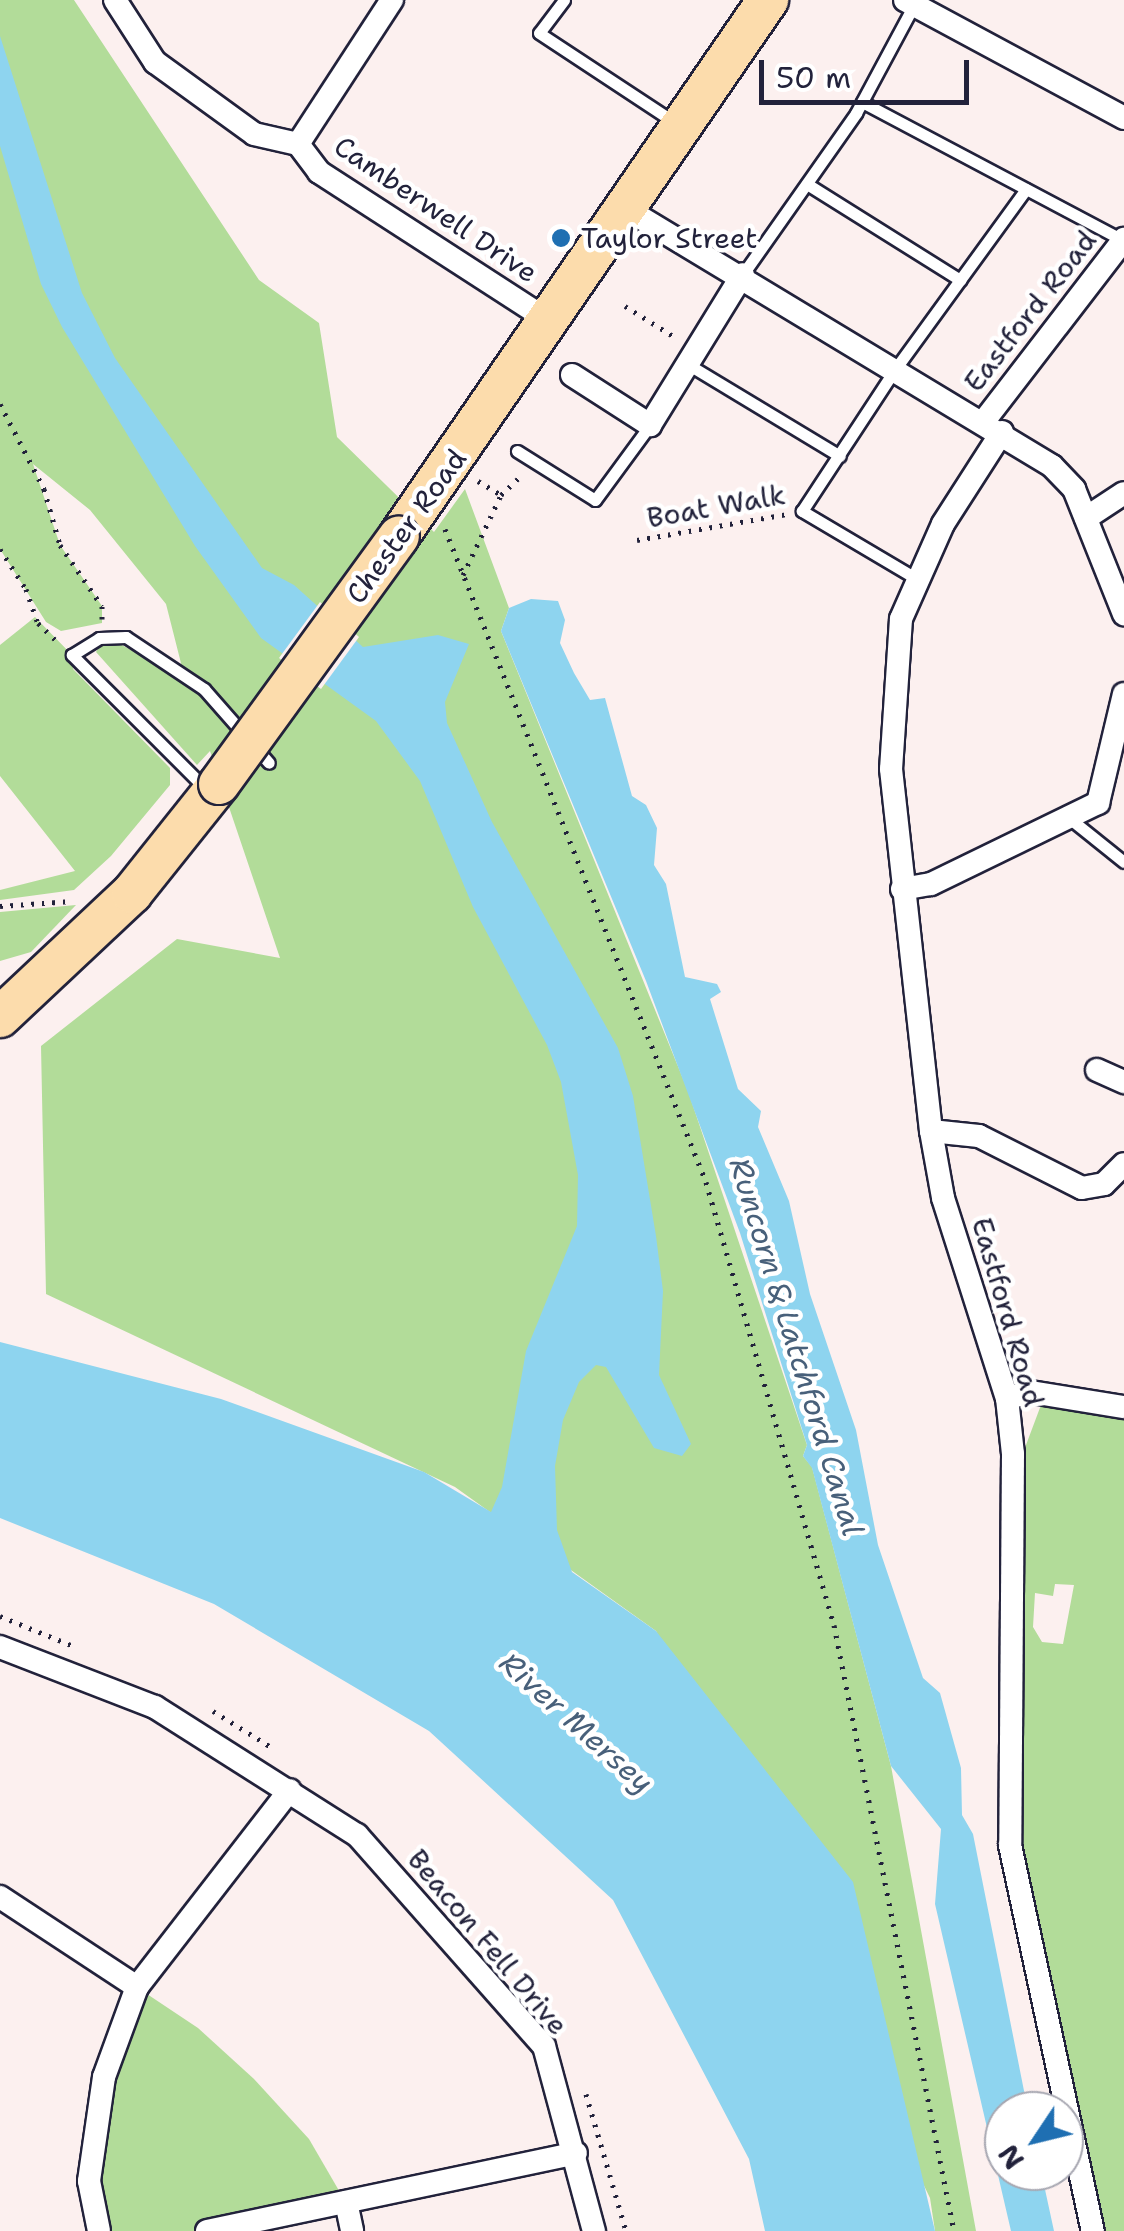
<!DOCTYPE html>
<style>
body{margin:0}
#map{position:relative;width:1124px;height:2231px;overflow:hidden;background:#fcf0ef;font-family:"Shantell Sans",sans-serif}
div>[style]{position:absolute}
.green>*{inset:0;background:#b2dc99}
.water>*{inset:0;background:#8ed4ef}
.pier>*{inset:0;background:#fcf0ef}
.path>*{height:5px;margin-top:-2.5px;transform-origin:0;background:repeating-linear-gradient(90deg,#22223b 0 2.5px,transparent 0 10.5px)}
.roads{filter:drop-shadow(2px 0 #22223b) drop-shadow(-2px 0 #22223b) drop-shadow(0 2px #22223b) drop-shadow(0 -2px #22223b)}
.lane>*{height:11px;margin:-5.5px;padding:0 5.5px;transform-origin:5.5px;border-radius:5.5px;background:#fff}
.street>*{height:22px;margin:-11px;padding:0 11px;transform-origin:11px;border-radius:11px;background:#fff}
.highway>*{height:40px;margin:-20px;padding:0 20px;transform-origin:20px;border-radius:20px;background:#fcdcac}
.bridges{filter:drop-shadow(2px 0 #22223b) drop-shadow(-2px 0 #22223b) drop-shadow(0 2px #22223b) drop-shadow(0 -2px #22223b)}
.highway-bridge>*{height:40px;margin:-20px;padding:0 20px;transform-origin:20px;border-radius:20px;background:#fcdcac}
.dots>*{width:28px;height:28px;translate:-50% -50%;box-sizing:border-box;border:5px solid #fff;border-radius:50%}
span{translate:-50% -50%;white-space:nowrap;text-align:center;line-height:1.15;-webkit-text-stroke:9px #fff;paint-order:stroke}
.street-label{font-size:28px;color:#22223b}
.poi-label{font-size:28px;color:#22223b}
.left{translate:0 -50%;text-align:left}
.water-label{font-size:30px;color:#48607a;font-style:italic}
.north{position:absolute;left:984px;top:2091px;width:100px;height:100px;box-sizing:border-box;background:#fff;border:2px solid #a7a7b1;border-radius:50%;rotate:235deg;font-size:28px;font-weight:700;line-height:40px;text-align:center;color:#22223b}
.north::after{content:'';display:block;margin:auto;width:35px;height:45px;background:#1f6fb2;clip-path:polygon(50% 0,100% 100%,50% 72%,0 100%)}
.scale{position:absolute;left:759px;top:60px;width:210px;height:45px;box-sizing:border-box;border:5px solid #22223b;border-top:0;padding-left:12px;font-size:30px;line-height:35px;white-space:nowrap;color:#22223b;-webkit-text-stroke:8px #fff;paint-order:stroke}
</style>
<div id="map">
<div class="green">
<i style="clip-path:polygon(0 0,74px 0,259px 280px,319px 323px,337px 437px,434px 532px,465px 489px,509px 608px,501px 631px,688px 1091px,807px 1445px,803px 1456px,812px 1467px,891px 1766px,976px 2231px,935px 2231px,930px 2198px,656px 1631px,455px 1487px,46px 1294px,41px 1046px,177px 939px,280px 958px,210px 751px,197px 765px,96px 652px,102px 642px,118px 643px,185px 679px,166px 604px,90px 510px,33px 464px,60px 545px,102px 606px,102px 623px,61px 631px,46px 622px,0 549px)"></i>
<i style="clip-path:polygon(35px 617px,72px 655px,73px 669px,170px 768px,170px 785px,111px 856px,74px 890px,0 900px,0 890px,75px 871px,0 776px,0 645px)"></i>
<i style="clip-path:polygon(76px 905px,31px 952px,0 961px,0 912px)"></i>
<i style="clip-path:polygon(evenodd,1059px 1403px,1124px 1418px,1124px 2231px,1097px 2231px,1010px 1845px,1023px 1453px,1041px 1405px,1059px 1403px,1055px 1584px,1074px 1585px,1063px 1644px,1042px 1642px,1033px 1627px,1035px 1593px,1053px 1596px,1055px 1584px)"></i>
<i style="clip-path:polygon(138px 1988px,198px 2028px,254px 2079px,309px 2139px,345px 2201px,203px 2231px,99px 2231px,90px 2181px)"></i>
</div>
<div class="water">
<i style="clip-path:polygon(0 36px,82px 293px,115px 358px,262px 568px,294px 585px,363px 647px,438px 635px,469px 644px,445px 702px,447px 723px,492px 822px,618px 1048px,633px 1096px,656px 1236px,663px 1291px,659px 1375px,691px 1444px,682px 1456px,654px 1448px,606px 1367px,596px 1365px,579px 1382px,563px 1420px,555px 1466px,557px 1530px,572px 1572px,656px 1631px,853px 1882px,935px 2231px,765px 2231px,749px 2159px,613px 1900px,429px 1731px,214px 1604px,0 1518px,0 1342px,221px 1399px,424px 1472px,491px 1512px,502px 1487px,526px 1351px,577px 1226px,578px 1175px,561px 1082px,547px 1045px,473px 907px,420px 781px,376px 721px,261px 638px,195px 546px,62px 327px,41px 284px,0 146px)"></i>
<i style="clip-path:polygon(531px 599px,558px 601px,565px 620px,560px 643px,574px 673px,590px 700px,605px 698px,632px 796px,646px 805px,657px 828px,654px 865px,666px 884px,685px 977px,717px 984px,721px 992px,710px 999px,738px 1089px,761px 1111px,758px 1127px,789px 1201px,810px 1294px,856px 1430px,878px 1545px,923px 1678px,940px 1693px,961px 1768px,962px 1815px,973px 1834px,1028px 2111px,1004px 2111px,1004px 2171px,1041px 2171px,1054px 2231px,1011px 2231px,935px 1904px,941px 1829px,891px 1766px,812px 1468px,803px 1456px,807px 1445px,740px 1233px,646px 981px,501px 631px,509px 608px)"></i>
</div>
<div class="pier">
<i style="clip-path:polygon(320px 602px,359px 637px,321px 689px,279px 658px)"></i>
</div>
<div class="path">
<i style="left:625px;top:306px;width:62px;rotate:31.9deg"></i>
<i style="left:0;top:404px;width:96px;rotate:62.6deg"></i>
<i style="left:44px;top:489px;width:58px;rotate:74.1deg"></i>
<i style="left:60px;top:545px;width:74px;rotate:55.5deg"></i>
<i style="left:102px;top:606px;width:13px;rotate:90deg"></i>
<i style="left:478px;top:481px;width:27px;rotate:31deg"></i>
<i style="left:445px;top:529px;width:703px;rotate:68.21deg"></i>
<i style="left:706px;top:1182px;width:461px;rotate:73.9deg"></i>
<i style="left:834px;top:1625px;width:618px;rotate:78.8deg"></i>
<i style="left:637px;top:540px;width:152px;rotate:-9.8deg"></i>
<i style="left:0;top:549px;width:48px;rotate:57deg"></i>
<i style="left:26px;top:589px;width:36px;rotate:71deg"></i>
<i style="left:38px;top:623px;width:28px;rotate:44deg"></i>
<i style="left:463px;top:575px;width:89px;rotate:-64.6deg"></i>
<i style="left:501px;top:495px;width:29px;rotate:-44deg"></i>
<i style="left:0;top:906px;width:72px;rotate:-4deg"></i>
<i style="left:0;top:1616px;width:82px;rotate:22.2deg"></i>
<i style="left:213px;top:1711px;width:68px;rotate:31.8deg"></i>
<i style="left:586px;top:2094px;width:143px;rotate:73.7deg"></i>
</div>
<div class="roads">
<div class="lane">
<i style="left:564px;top:0;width:41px;rotate:127.1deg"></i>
<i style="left:539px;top:33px;width:162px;rotate:33.4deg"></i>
<i style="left:862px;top:102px;width:295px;rotate:27.9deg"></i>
<i style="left:807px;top:184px;width:181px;rotate:32.1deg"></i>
<i style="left:743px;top:274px;width:197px;rotate:-54.9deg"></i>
<i style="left:856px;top:113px;width:123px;rotate:-61.8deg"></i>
<i style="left:689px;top:365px;width:176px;rotate:31.1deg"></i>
<i style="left:517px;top:451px;width:92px;rotate:32.1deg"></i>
<i style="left:595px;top:500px;width:93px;rotate:-53.7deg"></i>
<i style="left:917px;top:579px;width:134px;rotate:-149.4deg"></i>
<i style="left:802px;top:511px;width:171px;rotate:-56.7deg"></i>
<i style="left:896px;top:368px;width:221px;rotate:-54deg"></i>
<i style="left:206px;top:789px;width:190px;rotate:-135deg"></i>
<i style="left:72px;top:655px;width:32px;rotate:-32deg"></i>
<i style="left:99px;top:638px;width:27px;rotate:-2deg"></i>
<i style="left:126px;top:637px;width:94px;rotate:33.7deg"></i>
<i style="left:204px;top:689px;width:98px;rotate:48.7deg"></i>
<i style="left:1069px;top:818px;width:70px;rotate:38.7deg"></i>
</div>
<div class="street">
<i style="left:115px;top:0;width:74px;rotate:57.2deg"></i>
<i style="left:155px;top:62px;width:122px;rotate:36deg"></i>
<i style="left:254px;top:134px;width:45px;rotate:12.8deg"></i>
<i style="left:298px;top:144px;width:35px;rotate:53deg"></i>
<i style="left:319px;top:172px;width:270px;rotate:32.9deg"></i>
<i style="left:905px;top:0;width:249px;rotate:28.3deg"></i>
<i style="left:298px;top:144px;width:172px;rotate:-56.9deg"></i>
<i style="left:623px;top:207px;width:501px;rotate:31.12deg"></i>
<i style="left:1052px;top:466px;width:32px;rotate:46deg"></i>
<i style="left:1074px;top:489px;width:135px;rotate:68.2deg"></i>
<i style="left:572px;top:375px;width:93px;rotate:32.7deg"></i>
<i style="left:650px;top:425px;width:177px;rotate:-58.4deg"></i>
<i style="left:984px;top:421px;width:230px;rotate:-52.4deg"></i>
<i style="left:1002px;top:432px;width:109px;rotate:122.7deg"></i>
<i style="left:943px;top:524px;width:104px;rotate:113.9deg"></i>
<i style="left:901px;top:619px;width:150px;rotate:93.8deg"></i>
<i style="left:891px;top:769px;width:364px;rotate:83.7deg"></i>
<i style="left:931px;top:1131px;width:68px;rotate:79.8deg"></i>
<i style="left:943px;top:1198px;width:210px;rotate:72.3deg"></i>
<i style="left:1007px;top:1398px;width:56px;rotate:83.9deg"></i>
<i style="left:1013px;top:1454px;width:391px;rotate:90.4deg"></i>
<i style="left:1010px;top:1845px;width:395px;rotate:77.9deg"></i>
<i style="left:1086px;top:518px;width:45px;rotate:-33.3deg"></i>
<i style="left:902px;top:889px;width:29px;rotate:-10deg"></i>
<i style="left:931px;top:884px;width:186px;rotate:-25.9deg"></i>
<i style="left:1098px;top:803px;width:112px;rotate:-76.6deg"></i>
<i style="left:1097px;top:1070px;width:30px;rotate:24deg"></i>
<i style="left:931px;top:1131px;width:48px;rotate:5.9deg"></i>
<i style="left:979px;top:1136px;width:115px;rotate:26.8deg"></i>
<i style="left:1082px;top:1188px;width:22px;rotate:-10deg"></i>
<i style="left:1104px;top:1184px;width:28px;rotate:-45deg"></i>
<i style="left:1007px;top:1398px;width:25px;rotate:-14deg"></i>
<i style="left:1031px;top:1392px;width:94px;rotate:9.2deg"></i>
<i style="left:0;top:1647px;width:166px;rotate:21.2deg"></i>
<i style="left:155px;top:1707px;width:239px;rotate:32.4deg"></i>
<i style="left:357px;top:1835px;width:282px;rotate:48.5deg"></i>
<i style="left:544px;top:2046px;width:192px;rotate:74.9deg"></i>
<i style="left:0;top:1897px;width:164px;rotate:33.3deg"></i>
<i style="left:346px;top:2202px;width:30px;rotate:78deg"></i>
<i style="left:99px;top:2231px;width:51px;rotate:-101.3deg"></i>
<i style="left:89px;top:2181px;width:105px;rotate:-81.8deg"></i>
<i style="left:104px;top:2077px;width:96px;rotate:-69.9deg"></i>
<i style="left:137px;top:1987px;width:249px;rotate:-52.2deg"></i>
<i style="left:207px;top:2231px;width:377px;rotate:-11.9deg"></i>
</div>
<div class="highway">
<i style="left:399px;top:536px;width:651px;rotate:-55.46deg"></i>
<i style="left:0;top:1017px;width:181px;rotate:-43.2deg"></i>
<i style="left:132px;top:893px;width:139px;rotate:-51.4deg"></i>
</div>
</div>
<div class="bridges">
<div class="highway-bridge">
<i style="left:219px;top:784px;width:306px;rotate:-54deg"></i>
</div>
</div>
<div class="dots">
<i style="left:561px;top:238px;background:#1f6fb2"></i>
</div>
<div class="street-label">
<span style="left:436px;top:209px;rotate:34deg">Camberwell Drive</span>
<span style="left:1030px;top:311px;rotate:-52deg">Eastford Road</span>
<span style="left:716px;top:506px;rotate:-10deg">Boat Walk</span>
<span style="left:406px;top:526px;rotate:-54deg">Chester Road</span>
<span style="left:1008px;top:1312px;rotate:74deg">Eastford Road</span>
<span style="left:488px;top:1942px;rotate:50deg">Beacon Fell Drive</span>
</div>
<div class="poi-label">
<span class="left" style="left:581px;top:238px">Taylor Street</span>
</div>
<div class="water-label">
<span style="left:796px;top:1347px;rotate:73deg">Runcorn &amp; Latchford Canal</span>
<span style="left:576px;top:1723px;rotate:42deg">River Mersey</span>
</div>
<div class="north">N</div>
<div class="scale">50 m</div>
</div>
